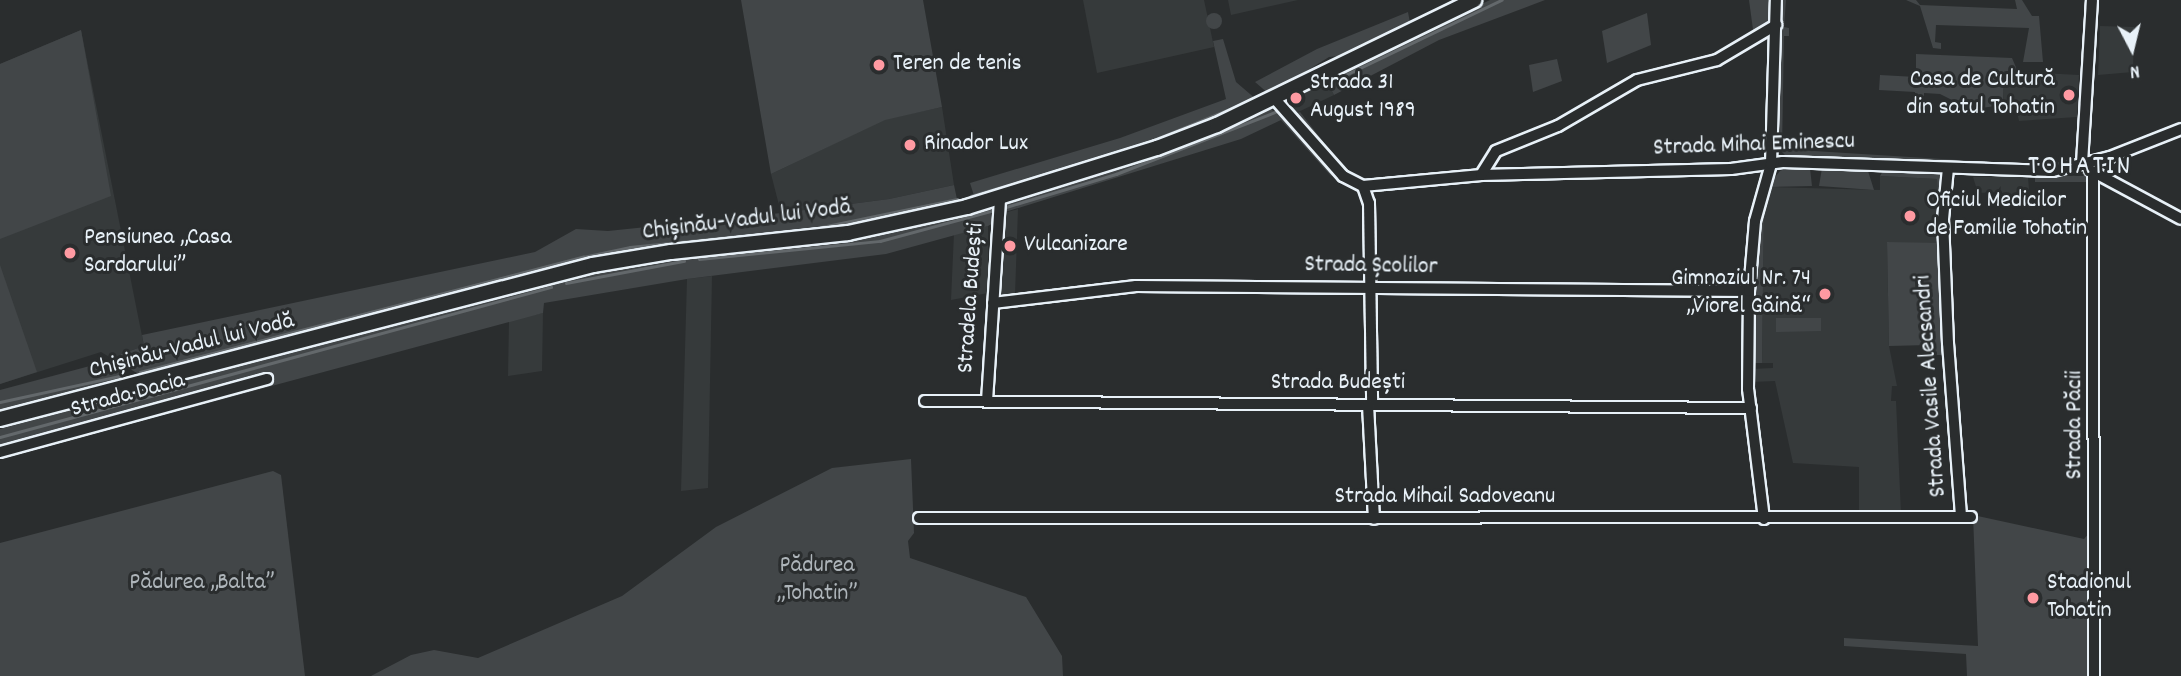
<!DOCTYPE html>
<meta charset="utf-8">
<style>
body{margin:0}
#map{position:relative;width:2181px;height:676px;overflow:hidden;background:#2a2d2e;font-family:Dekko,sans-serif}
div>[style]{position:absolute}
.built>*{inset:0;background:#363a3b}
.green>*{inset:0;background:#424648}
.round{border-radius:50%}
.stream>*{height:2.5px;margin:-1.25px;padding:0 1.25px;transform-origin:1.25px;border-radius:1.25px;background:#63686b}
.roads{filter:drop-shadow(2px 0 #e8f1f8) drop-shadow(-2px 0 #e8f1f8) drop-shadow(0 2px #e8f1f8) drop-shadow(0 -2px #e8f1f8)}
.street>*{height:10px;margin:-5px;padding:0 5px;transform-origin:5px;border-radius:5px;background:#2a2d2e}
.secondary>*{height:14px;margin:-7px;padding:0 7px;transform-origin:7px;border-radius:7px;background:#2a2d2e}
.dots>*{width:19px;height:19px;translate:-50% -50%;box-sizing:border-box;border:4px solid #2a2d2e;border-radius:50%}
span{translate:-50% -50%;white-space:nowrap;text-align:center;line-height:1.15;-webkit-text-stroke:6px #2a2d2e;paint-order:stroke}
.poi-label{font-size:24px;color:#e8f1f8}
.left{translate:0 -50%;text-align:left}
.right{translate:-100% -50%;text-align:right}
.street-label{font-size:24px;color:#e8f1f8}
.park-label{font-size:24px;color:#aeb5ba}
.quarter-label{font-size:28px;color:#e8f1f8;letter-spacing:2px}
.north{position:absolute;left:2097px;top:14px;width:70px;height:70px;-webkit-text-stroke:5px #2a2d2e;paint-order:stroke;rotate:173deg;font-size:19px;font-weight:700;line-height:28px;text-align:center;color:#e8f1f8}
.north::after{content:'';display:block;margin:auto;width:24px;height:32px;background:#e8f1f8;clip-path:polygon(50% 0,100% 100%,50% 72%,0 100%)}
</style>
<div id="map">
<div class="built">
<i style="clip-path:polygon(1083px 0,1204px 0,1214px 47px,1097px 73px)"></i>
<i style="clip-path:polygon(1228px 0,1298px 0,1231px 15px)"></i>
<i style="clip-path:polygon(2100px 26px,2134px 27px,2133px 72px,2098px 75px)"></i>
<i style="clip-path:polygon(81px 30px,144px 346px,121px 354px,116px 361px,101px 352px,0 384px,0 64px)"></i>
<i style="clip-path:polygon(2004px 71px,2079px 75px,2077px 117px,2019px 121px,2017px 112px,2003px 113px)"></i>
<i style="clip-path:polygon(1326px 80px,1334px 95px,1294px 114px,1291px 99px)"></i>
<i style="clip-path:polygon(942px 107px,954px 185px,889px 199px,781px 213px,771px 174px,885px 119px)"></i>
<i style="clip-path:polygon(1880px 176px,1937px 179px,1940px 243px,1887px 243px,1889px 346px,1897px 386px,1892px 386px,1891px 401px,1896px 401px,1901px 513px,1859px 514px,1859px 467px,1793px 463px,1775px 381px,1752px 382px,1751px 369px,1773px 368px,1773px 363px,1762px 363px,1764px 205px,1771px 187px,1880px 190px)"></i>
<i style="clip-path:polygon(1973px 177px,2028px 177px,2030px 202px,2005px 204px,2005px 196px,1998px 192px,1978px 193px)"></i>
<i style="clip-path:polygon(1018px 209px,1015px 295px,1004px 296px,999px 291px,1004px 213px)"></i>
<i style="clip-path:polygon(988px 226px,988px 293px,951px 300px,954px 233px)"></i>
<i style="clip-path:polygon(712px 276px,708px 488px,681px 491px,687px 279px)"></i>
<i style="clip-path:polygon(543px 313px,542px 371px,508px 376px,509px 320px)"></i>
</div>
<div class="green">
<i style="clip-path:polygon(741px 0,923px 0,942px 107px,885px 120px,771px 174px)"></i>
<i style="clip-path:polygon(1490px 0,1545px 0,1439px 40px,1334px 95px,1326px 80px)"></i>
<i style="clip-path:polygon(1749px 0,1773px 0,1772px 17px,1754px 37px)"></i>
<i style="clip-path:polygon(1780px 0,1786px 0,1784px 27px,1789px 28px,1789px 36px,1784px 36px,1782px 149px,2056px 166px,1785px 155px,1777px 147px)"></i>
<i style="clip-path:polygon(1906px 0,1916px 0,1920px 5px,2017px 9px,2015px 0,2022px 0,2032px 16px,2039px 16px,2043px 62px,2023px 62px,2029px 28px,1936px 25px,1935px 42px,1941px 43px,1941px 49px,1933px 48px,1920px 6px)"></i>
<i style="clip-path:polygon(1408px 12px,1410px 23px,1348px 55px,1329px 57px,1269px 94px,1255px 82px,1317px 49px)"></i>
<i class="round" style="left:1206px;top:13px;width:16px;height:16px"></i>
<i style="clip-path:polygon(1647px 13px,1651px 45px,1607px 63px,1602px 31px)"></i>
<i style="clip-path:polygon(81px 30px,111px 196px,0 239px,0 64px)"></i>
<i style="clip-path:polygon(1223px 39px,1236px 82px,1257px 100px,1147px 146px,975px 199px,970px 183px,1120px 138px,1226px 99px,1213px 41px)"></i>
<i style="clip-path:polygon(1916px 54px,2012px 58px,2018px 72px,2004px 71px,2003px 105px,1981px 108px,1980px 115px,1960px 114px,1960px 104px,1940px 94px,1924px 93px,1924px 101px,1915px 101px,1915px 92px,1879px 90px,1880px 75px,1916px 77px)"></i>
<i style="clip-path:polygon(1557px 59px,1562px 81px,1533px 92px,1529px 65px)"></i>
<i style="clip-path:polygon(1268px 108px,1281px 115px,1334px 174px,1331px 176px,1281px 120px,1241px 139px,1002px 213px,1005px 203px,1120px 168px)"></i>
<i style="clip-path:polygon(1300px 112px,1350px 176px,1294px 114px)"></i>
<i style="clip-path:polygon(1789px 167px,1810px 168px,1812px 186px,1771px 187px,1764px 205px,1762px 363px,1752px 363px,1758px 229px,1768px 186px,1780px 171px)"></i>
<i style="clip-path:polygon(1822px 168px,1868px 171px,1874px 190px,1819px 186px)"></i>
<i style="clip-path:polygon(1884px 169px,1940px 171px,1944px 355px,1930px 355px,1929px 345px,1889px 346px,1887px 242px,1940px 243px,1937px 179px,1880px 176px)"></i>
<i style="clip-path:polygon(2035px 175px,2087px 176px,2089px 182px,2035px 182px)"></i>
<i style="clip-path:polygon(954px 185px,958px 204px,833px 231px,603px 257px,144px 377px,116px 361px,121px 354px,144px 346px,142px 335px,535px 252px,576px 229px,608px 231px,781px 213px,889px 199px)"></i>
<i style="clip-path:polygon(989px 207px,995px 222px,988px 226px,886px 254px,687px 279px,544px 303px,543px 313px,0 459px,0 429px,576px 275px,641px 260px,844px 240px)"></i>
<i style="clip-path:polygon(0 265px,37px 372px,0 384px)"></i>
<i style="clip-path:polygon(1776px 318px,1821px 318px,1821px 331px,1776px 332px)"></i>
<i style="clip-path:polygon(101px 363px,120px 373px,123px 383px,0 411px,0 390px)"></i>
<i style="clip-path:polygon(911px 459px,914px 533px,908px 541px,910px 558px,1026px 597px,1062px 656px,1063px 676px,371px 676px,411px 655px,434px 650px,478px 658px,622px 596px,716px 527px,832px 468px)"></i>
<i style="clip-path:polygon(273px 471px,281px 475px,305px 676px,0 676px,0 543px)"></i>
<i style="clip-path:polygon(1973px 515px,2084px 539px,2090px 532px,2089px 676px,1967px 676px,1966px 654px,1844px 646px,1844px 638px,1978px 646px)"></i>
</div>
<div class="stream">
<i style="left:1333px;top:81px;width:187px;rotate:-25.7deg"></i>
<i style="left:971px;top:196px;width:181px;rotate:-16.7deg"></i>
<i style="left:1144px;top:144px;width:108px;rotate:-22.3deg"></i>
<i style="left:1006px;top:207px;width:115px;rotate:-16.7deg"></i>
<i style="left:1116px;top:174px;width:171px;rotate:-21.3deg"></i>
<i style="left:699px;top:259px;width:182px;rotate:-5.7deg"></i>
<i style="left:880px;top:241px;width:115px;rotate:-15.1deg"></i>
<i style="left:566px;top:283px;width:120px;rotate:-10.6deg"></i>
<i style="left:140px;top:372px;width:458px;rotate:-14.6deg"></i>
<i style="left:583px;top:257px;width:48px;rotate:-12deg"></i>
<i style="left:630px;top:247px;width:188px;rotate:-5.8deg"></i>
<i style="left:817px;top:228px;width:143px;rotate:-11.7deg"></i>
<i style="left:0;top:402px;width:122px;rotate:-12.3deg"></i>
<i style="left:0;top:437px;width:571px;rotate:-15.23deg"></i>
</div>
<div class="roads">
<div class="street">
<i style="left:1274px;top:98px;width:104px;rotate:48.5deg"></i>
<i style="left:1343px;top:176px;width:22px;rotate:27deg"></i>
<i style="left:1363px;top:186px;width:119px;rotate:-5.3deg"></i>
<i style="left:1481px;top:175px;width:250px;rotate:-1.4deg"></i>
<i style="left:1731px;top:169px;width:52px;rotate:-7.7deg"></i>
<i style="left:1783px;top:162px;width:270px;rotate:1.9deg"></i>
<i style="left:2053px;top:171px;width:59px;rotate:-13.8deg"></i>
<i style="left:2110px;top:157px;width:76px;rotate:-21.5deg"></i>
<i style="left:2082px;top:163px;width:163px;rotate:-86.5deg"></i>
<i style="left:1948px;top:168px;width:51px;rotate:95.6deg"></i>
<i style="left:1943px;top:219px;width:124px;rotate:87.7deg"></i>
<i style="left:1948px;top:343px;width:174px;rotate:85.7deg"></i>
<i style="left:2090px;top:170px;width:103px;rotate:28.3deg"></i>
<i style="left:2093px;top:174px;width:502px;rotate:89.89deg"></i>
<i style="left:1481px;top:175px;width:28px;rotate:-58deg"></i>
<i style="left:1496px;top:151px;width:67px;rotate:-22deg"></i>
<i style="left:1558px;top:126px;width:91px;rotate:-30.2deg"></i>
<i style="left:1637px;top:80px;width:82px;rotate:-14deg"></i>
<i style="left:1717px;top:60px;width:69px;rotate:-30.7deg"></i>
<i style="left:1363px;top:186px;width:18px;rotate:71deg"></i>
<i style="left:1369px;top:203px;width:202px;rotate:89.1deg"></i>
<i style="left:993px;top:303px;width:144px;rotate:-6.8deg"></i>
<i style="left:1136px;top:286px;width:613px;rotate:0.47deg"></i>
<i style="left:925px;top:401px;width:826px;rotate:0.49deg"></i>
<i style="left:987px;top:401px;width:203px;rotate:-86.3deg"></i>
<i style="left:1368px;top:405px;width:114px;rotate:87deg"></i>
<i style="left:0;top:452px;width:277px;rotate:-15.3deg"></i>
<i style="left:919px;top:518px;width:1052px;rotate:-0.05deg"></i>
<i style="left:1764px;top:519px;width:131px;rotate:-97deg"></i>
<i style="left:1748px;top:389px;width:98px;rotate:-89.4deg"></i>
<i style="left:1749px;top:291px;width:70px;rotate:-85.1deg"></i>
<i style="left:1755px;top:221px;width:59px;rotate:-74.3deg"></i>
<i style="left:1771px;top:164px;width:164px;rotate:-88.3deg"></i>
</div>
<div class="secondary">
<i style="left:0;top:419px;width:613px;rotate:-14.56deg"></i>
<i style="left:593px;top:265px;width:79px;rotate:-9.5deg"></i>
<i style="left:671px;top:252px;width:178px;rotate:-6.1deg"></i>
<i style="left:848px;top:233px;width:122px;rotate:-12.3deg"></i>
<i style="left:967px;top:207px;width:199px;rotate:-17.3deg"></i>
<i style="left:1157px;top:148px;width:64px;rotate:-21deg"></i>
<i style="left:1217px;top:125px;width:286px;rotate:-25.9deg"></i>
</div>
</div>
<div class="dots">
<i style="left:879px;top:65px;background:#ff9aa2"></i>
<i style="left:2069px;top:95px;background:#ff9aa2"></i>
<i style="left:1296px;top:98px;background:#ff9aa2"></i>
<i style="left:910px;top:145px;background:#ff9aa2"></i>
<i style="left:1910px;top:216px;background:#ff9aa2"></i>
<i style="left:1010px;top:246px;background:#ff9aa2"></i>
<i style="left:70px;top:253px;background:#ff9aa2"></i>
<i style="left:1825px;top:294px;background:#ff9aa2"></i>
<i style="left:2033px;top:598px;background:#ff9aa2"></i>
</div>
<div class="poi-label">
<span class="left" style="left:893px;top:65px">Teren de tenis</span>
<span class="right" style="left:2055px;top:95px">Casa de Cultură<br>din satul Tohatin</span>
<span class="left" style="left:1310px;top:98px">Strada 31<br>August 1989</span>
<span class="left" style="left:924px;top:145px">Rinador Lux</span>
<span class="left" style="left:1926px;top:216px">Oficiul Medicilor<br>de Familie Tohatin</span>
<span class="left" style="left:84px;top:253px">Pensiunea „Casa<br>Sardarului”</span>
<span class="left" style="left:1024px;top:246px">Vulcanizare</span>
<span class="right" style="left:1811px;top:294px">Gimnaziul Nr. 74<br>„Viorel Găină“</span>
<span class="left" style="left:2047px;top:598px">Stadionul<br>Tohatin</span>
</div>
<div class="street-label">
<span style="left:1754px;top:146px;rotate:-2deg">Strada Mihai Eminescu</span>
<span style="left:747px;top:221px;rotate:-7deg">Chișinău-Vadul lui Vodă</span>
<span style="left:1371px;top:267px;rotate:1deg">Strada Școlilor</span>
<span style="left:972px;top:298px;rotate:-86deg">Stradela Budești</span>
<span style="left:192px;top:347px;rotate:-14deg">Chișinău-Vadul lui Vodă</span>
<span style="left:1338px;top:384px">Strada Budești</span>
<span style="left:1932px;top:386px;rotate:-94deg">Strada Vasile Alecsandri</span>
<span style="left:128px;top:396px;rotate:-15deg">Strada Dacia</span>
<span style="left:2076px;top:425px;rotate:-90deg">Strada Păcii</span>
<span style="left:1445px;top:498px">Strada Mihail Sadoveanu</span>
</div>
<div class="park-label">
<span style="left:817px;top:581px">Pădurea<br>„Tohatin”</span>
<span style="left:202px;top:584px">Pădurea „Balta”</span>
</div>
<div class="quarter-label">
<span style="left:2080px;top:168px">TOHATIN</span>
</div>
<div class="north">N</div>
</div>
